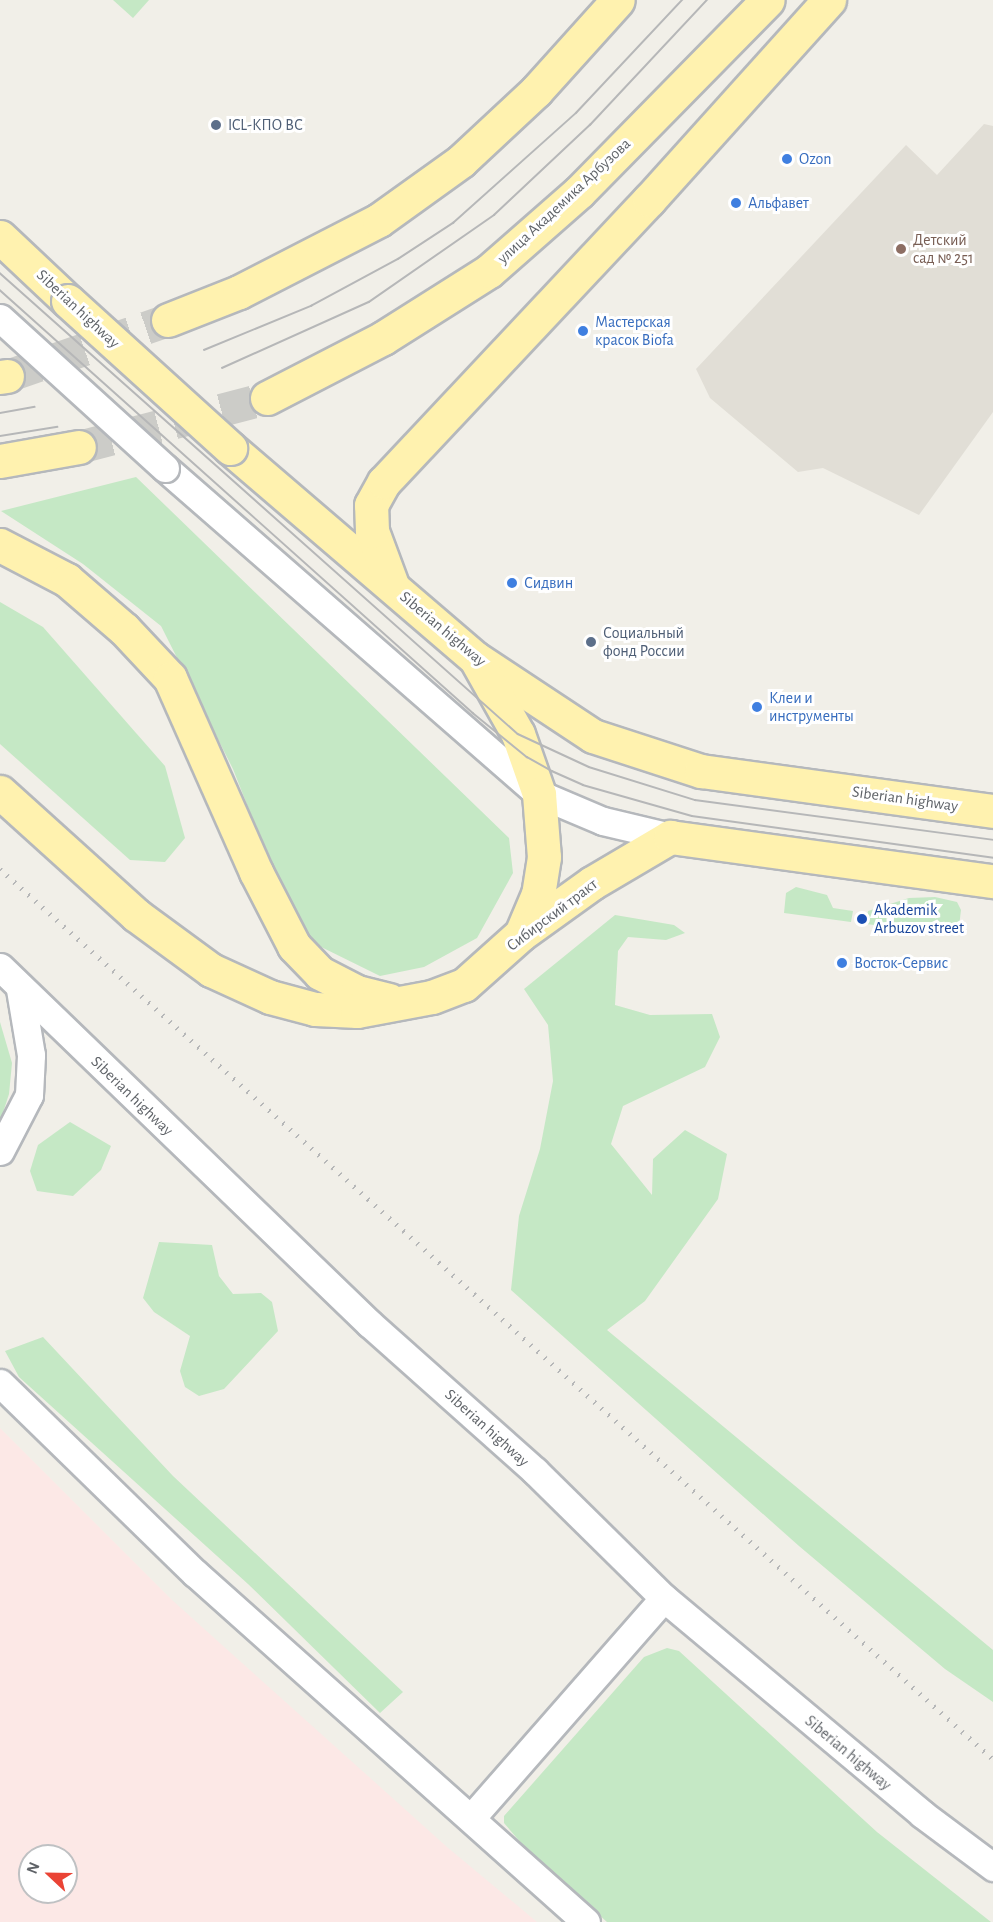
<!DOCTYPE html>
<meta charset="utf-8">
<style>
body{margin:0}
#map{position:relative;width:993px;height:1922px;overflow:hidden;background:#f1efe8;font-family:"Alegreya Sans",sans-serif}
div>[style]{position:absolute}
.education>*{inset:0;background:#e1ded6}
.medical>*{inset:0;background:#fce8e6}
.green>*{inset:0;background:#c5e8c5}
.major-tunnel>*{height:33px;margin-top:-16.5px;transform-origin:0;background:repeating-linear-gradient(90deg,#ccccc8 0 33px,transparent 0 49px)}
.roads{filter:drop-shadow(2px 0 #b5b8bc) drop-shadow(-2px 0 #b5b8bc) drop-shadow(0 2px #b5b8bc) drop-shadow(0 -2px #b5b8bc)}
.minor>*{height:27px;margin:-13.5px;padding:0 13.5px;transform-origin:13.5px;border-radius:13.5px;background:#fff}
.major>*{height:33px;margin:-16.5px;padding:0 16.5px;transform-origin:16.5px;border-radius:16.5px;background:#fff2af}
.tram>*{height:1.5px;margin:-0.75px;padding:0 0.75px;transform-origin:0.75px;border-radius:0.75px;background:#b6b7b8}
.rail>*{height:4.5px;margin-top:-2.25px;transform-origin:0;background:repeating-linear-gradient(90deg,#b6b7b8 0 1.5px,transparent 0 9.5px)}
.bridges{filter:drop-shadow(2px 0 #b5b8bc) drop-shadow(-2px 0 #b5b8bc) drop-shadow(0 2px #b5b8bc) drop-shadow(0 -2px #b5b8bc)}
.minor-bridge>*{height:27px;margin:-13.5px;padding:0 13.5px;transform-origin:13.5px;border-radius:13.5px;background:#fff}
.major-bridge>*{height:33px;margin:-16.5px;padding:0 16.5px;transform-origin:16.5px;border-radius:16.5px;background:#fff2af}
.dots>*{width:16px;height:16px;translate:-50% -50%;box-sizing:border-box;border:3px solid #fff;border-radius:50%}
span{translate:-50% -50%;white-space:nowrap;text-align:center;line-height:1.15;-webkit-text-stroke:6px #fff;paint-order:stroke}
.service-label{font-size:16px;color:#4e5e75}
.left{translate:0 -50%;text-align:left}
.shop-label{font-size:16px;color:#366cbe}
.street-label{font-size:16px;color:#5f6368}
.education-label{font-size:16px;color:#785e54}
.transit-label{font-size:16px;color:#164399}
.north{position:absolute;left:18px;top:1844px;width:60px;height:60px;box-sizing:border-box;background:#fff;border:2px solid #bfc1c3;border-radius:50%;rotate:292deg;font-size:16px;font-weight:700;line-height:24px;text-align:center;color:#5f6368}
.north::after{content:'';display:block;margin:auto;width:21px;height:27px;background:#ea4335;clip-path:polygon(50% 0,100% 100%,50% 72%,0 100%)}
</style>
<div id="map">
<div class="education">
<i style="clip-path:polygon(984px 124px,993px 126px,993px 412px,919px 515px,823px 468px,798px 472px,710px 398px,696px 369px,906px 145px,937px 175px)"></i>
</div>
<div class="medical">
<i style="clip-path:polygon(evenodd,0 1428px,172px 1600px,447px 1847px,537px 1922px,0 1922px,0 1428px,30px 1856px,66px 1856px,66px 1892px,30px 1892px,30px 1856px)"></i>
</div>
<div class="green">
<i style="clip-path:polygon(113px 0,149px 0,133px 18px)"></i>
<i style="clip-path:polygon(136px 477px,509px 838px,513px 873px,477px 938px,424px 967px,380px 976px,309px 941px,272px 868px,233px 769px,161px 626px,83px 564px,1px 511px)"></i>
<i style="clip-path:polygon(0 602px,43px 627px,165px 766px,185px 838px,165px 862px,130px 860px,0 744px)"></i>
<i style="clip-path:polygon(796px 887px,827px 895px,833px 908px,853px 911px,851px 922px,784px 913px,786px 893px)"></i>
<i style="clip-path:polygon(935px 897px,957px 902px,961px 910px,958px 935px,866px 924px,868px 911px,909px 898px)"></i>
<i style="clip-path:polygon(615px 915px,674px 925px,685px 933px,666px 940px,628px 937px,618px 951px,615px 1005px,650px 1015px,712px 1014px,720px 1037px,705px 1067px,623px 1106px,611px 1144px,652px 1195px,653px 1159px,685px 1130px,727px 1154px,718px 1199px,645px 1301px,607px 1330px,993px 1650px,993px 1702px,945px 1669px,799px 1546px,511px 1290px,519px 1216px,540px 1149px,553px 1081px,548px 1025px,524px 989px)"></i>
<i style="clip-path:polygon(0 1022px,12px 1063px,9px 1094px,0 1122px)"></i>
<i style="clip-path:polygon(70px 1122px,111px 1146px,101px 1170px,73px 1196px,37px 1191px,30px 1171px,38px 1145px)"></i>
<i style="clip-path:polygon(159px 1242px,212px 1245px,219px 1276px,233px 1294px,261px 1293px,272px 1302px,278px 1331px,224px 1389px,199px 1396px,185px 1387px,180px 1371px,190px 1336px,154px 1312px,143px 1298px)"></i>
<i style="clip-path:polygon(43px 1337px,173px 1476px,403px 1692px,380px 1713px,248px 1584px,19px 1377px,5px 1351px)"></i>
<i style="clip-path:polygon(667px 1648px,679px 1651px,877px 1832px,991px 1922px,607px 1922px,527px 1850px,504px 1823px,504px 1816px,644px 1657px)"></i>
</div>
<div class="major-tunnel">
<i style="left:7px;top:376px;width:170px;rotate:-19.2deg"></i>
<i style="left:79px;top:447px;width:194px;rotate:-14.6deg"></i>
</div>
<div class="roads">
<div class="minor">
<i style="left:165px;top:468px;width:496px;rotate:41.1deg"></i>
<i style="left:539px;top:794px;width:69px;rotate:22.9deg"></i>
<i style="left:603px;top:821px;width:69px;rotate:13.4deg"></i>
<i style="left:0;top:967px;width:514px;rotate:43.98deg"></i>
<i style="left:370px;top:1324px;width:221px;rotate:41.7deg"></i>
<i style="left:535px;top:1471px;width:181px;rotate:44.6deg"></i>
<i style="left:664px;top:1598px;width:336px;rotate:39.9deg"></i>
<i style="left:922px;top:1814px;width:89px;rotate:36.7deg"></i>
<i style="left:0;top:1151px;width:63px;rotate:-62.6deg"></i>
<i style="left:29px;top:1095px;width:40px;rotate:-87.1deg"></i>
<i style="left:31px;top:1055px;width:67px;rotate:-99.5deg"></i>
<i style="left:0;top:1383px;width:272px;rotate:44.3deg"></i>
<i style="left:195px;top:1573px;width:524px;rotate:41.75deg"></i>
<i style="left:472px;top:1817px;width:291px;rotate:-48.8deg"></i>
</div>
<div class="major">
<i style="left:0;top:237px;width:93px;rotate:43.3deg"></i>
<i style="left:168px;top:320px;width:76px;rotate:-21.5deg"></i>
<i style="left:239px;top:292px;width:157px;rotate:-27.2deg"></i>
<i style="left:379px;top:220px;width:101px;rotate:-35.7deg"></i>
<i style="left:461px;top:161px;width:103px;rotate:-43deg"></i>
<i style="left:536px;top:91px;width:122px;rotate:-48deg"></i>
<i style="left:0;top:377px;width:7px;rotate:-8deg"></i>
<i style="left:267px;top:398px;width:131px;rotate:-27.3deg"></i>
<i style="left:383px;top:338px;width:125px;rotate:-32.3deg"></i>
<i style="left:489px;top:271px;width:120px;rotate:-41.3deg"></i>
<i style="left:579px;top:192px;width:269px;rotate:-45.5deg"></i>
<i style="left:230px;top:448px;width:323px;rotate:40.6deg"></i>
<i style="left:475px;top:658px;width:141px;rotate:33.5deg"></i>
<i style="left:593px;top:736px;width:114px;rotate:18deg"></i>
<i style="left:701px;top:771px;width:295px;rotate:7.8deg"></i>
<i style="left:0;top:461px;width:80px;rotate:-10deg"></i>
<i style="left:0;top:545px;width:76px;rotate:27.6deg"></i>
<i style="left:67px;top:580px;width:75px;rotate:40.7deg"></i>
<i style="left:124px;top:629px;width:67px;rotate:46.8deg"></i>
<i style="left:170px;top:678px;width:212px;rotate:66.1deg"></i>
<i style="left:256px;top:872px;width:83px;rotate:62.8deg"></i>
<i style="left:294px;top:946px;width:37px;rotate:46deg"></i>
<i style="left:320px;top:973px;width:42px;rotate:27.2deg"></i>
<i style="left:357px;top:992px;width:33px;rotate:14deg"></i>
<i style="left:392px;top:585px;width:58px;rotate:-110.3deg"></i>
<i style="left:372px;top:531px;width:26px;rotate:-92deg"></i>
<i style="left:371px;top:505px;width:26px;rotate:-61deg"></i>
<i style="left:384px;top:482px;width:387px;rotate:-46.8deg"></i>
<i style="left:649px;top:200px;width:269px;rotate:-48deg"></i>
<i style="left:478px;top:663px;width:81px;rotate:60.6deg"></i>
<i style="left:518px;top:734px;width:64px;rotate:70.7deg"></i>
<i style="left:539px;top:794px;width:63px;rotate:85.5deg"></i>
<i style="left:544px;top:857px;width:37px;rotate:99deg"></i>
<i style="left:538px;top:894px;width:43px;rotate:113deg"></i>
<i style="left:0;top:792px;width:183px;rotate:42.1deg"></i>
<i style="left:136px;top:915px;width:93px;rotate:36.3deg"></i>
<i style="left:211px;top:970px;width:65px;rotate:24.6deg"></i>
<i style="left:270px;top:997px;width:47px;rotate:14.9deg"></i>
<i style="left:315px;top:1009px;width:42px;rotate:2.7deg"></i>
<i style="left:357px;top:1011px;width:76px;rotate:-10.6deg"></i>
<i style="left:432px;top:997px;width:34px;rotate:-21deg"></i>
<i style="left:464px;top:985px;width:76px;rotate:-41.8deg"></i>
<i style="left:521px;top:934px;width:87px;rotate:-35.7deg"></i>
<i style="left:592px;top:883px;width:91px;rotate:-30.5deg"></i>
<i style="left:670px;top:837px;width:326px;rotate:7.8deg"></i>
</div>
</div>
<div class="tram">
<i style="left:0;top:273px;width:693px;rotate:41.67deg"></i>
<i style="left:518px;top:734px;width:78px;rotate:24.9deg"></i>
<i style="left:589px;top:767px;width:111px;rotate:17.3deg"></i>
<i style="left:695px;top:800px;width:301px;rotate:7.6deg"></i>
<i style="left:0;top:290px;width:635px;rotate:41.81deg"></i>
<i style="left:473px;top:713px;width:70px;rotate:39.2deg"></i>
<i style="left:527px;top:757px;width:29px;rotate:29deg"></i>
<i style="left:552px;top:771px;width:34px;rotate:24deg"></i>
<i style="left:583px;top:785px;width:113px;rotate:15.9deg"></i>
<i style="left:692px;top:816px;width:304px;rotate:7.9deg"></i>
<i style="left:204px;top:350px;width:116px;rotate:-22.4deg"></i>
<i style="left:311px;top:306px;width:99px;rotate:-28.4deg"></i>
<i style="left:398px;top:259px;width:66px;rotate:-33.2deg"></i>
<i style="left:453px;top:223px;width:165px;rotate:-41.8deg"></i>
<i style="left:576px;top:113px;width:155px;rotate:-46.8deg"></i>
<i style="left:222px;top:368px;width:161px;rotate:-24.2deg"></i>
<i style="left:369px;top:302px;width:152px;rotate:-34.8deg"></i>
<i style="left:494px;top:215px;width:132px;rotate:-43.2deg"></i>
<i style="left:590px;top:125px;width:171px;rotate:-46.9deg"></i>
<i style="left:0;top:413px;width:35px;rotate:-10deg"></i>
<i style="left:0;top:436px;width:58px;rotate:-9deg"></i>
</div>
<div class="rail">
<i style="left:0;top:869px;width:1333px;rotate:41.87deg"></i>
</div>
<div class="bridges">
<div class="minor-bridge">
<i style="left:0;top:318px;width:223px;rotate:42.3deg"></i>
</div>
<div class="major-bridge">
<i style="left:68px;top:301px;width:219px;rotate:42.2deg"></i>
</div>
</div>
<div class="dots">
<i style="left:216px;top:125px;background:#5c6f8a"></i>
<i style="left:787px;top:159px;background:#3f7fe0"></i>
<i style="left:736px;top:203px;background:#3f7fe0"></i>
<i style="left:901px;top:249px;background:#8d6e63"></i>
<i style="left:583px;top:331px;background:#3f7fe0"></i>
<i style="left:512px;top:583px;background:#3f7fe0"></i>
<i style="left:591px;top:642px;background:#5c6f8a"></i>
<i style="left:757px;top:707px;background:#3f7fe0"></i>
<i style="left:862px;top:919px;background:#1a4fb4"></i>
<i style="left:842px;top:963px;background:#3f7fe0"></i>
</div>
<div class="service-label">
<span class="left" style="left:228px;top:125px">ICL-КПО ВС</span>
<span class="left" style="left:603px;top:642px">Социальный<br>фонд России</span>
</div>
<div class="shop-label">
<span class="left" style="left:799px;top:159px">Ozon</span>
<span class="left" style="left:748px;top:203px">Альфавет</span>
<span class="left" style="left:595px;top:331px">Мастерская<br>красок Biofa</span>
<span class="left" style="left:524px;top:583px">Сидвин</span>
<span class="left" style="left:769px;top:707px">Клеи и<br>инструменты</span>
<span class="left" style="left:854px;top:963px">Восток-Сервис</span>
</div>
<div class="street-label">
<span style="left:564px;top:201px;rotate:-43deg">улица Академика Арбузова</span>
<span style="left:78px;top:309px;rotate:43deg">Siberian highway</span>
<span style="left:443px;top:629px;rotate:40deg">Siberian highway</span>
<span style="left:905px;top:799px;rotate:8deg">Siberian highway</span>
<span style="left:552px;top:915px;rotate:-37deg">Сибирский тракт</span>
<span style="left:132px;top:1096px;rotate:44deg">Siberian highway</span>
<span style="left:487px;top:1428px;rotate:42deg">Siberian highway</span>
<span style="left:848px;top:1753px;rotate:40deg">Siberian highway</span>
</div>
<div class="education-label">
<span class="left" style="left:913px;top:249px">Детский<br>сад № 251</span>
</div>
<div class="transit-label">
<span class="left" style="left:874px;top:919px">Akademik<br>Arbuzov street</span>
</div>
<div class="north">N</div>
</div>
